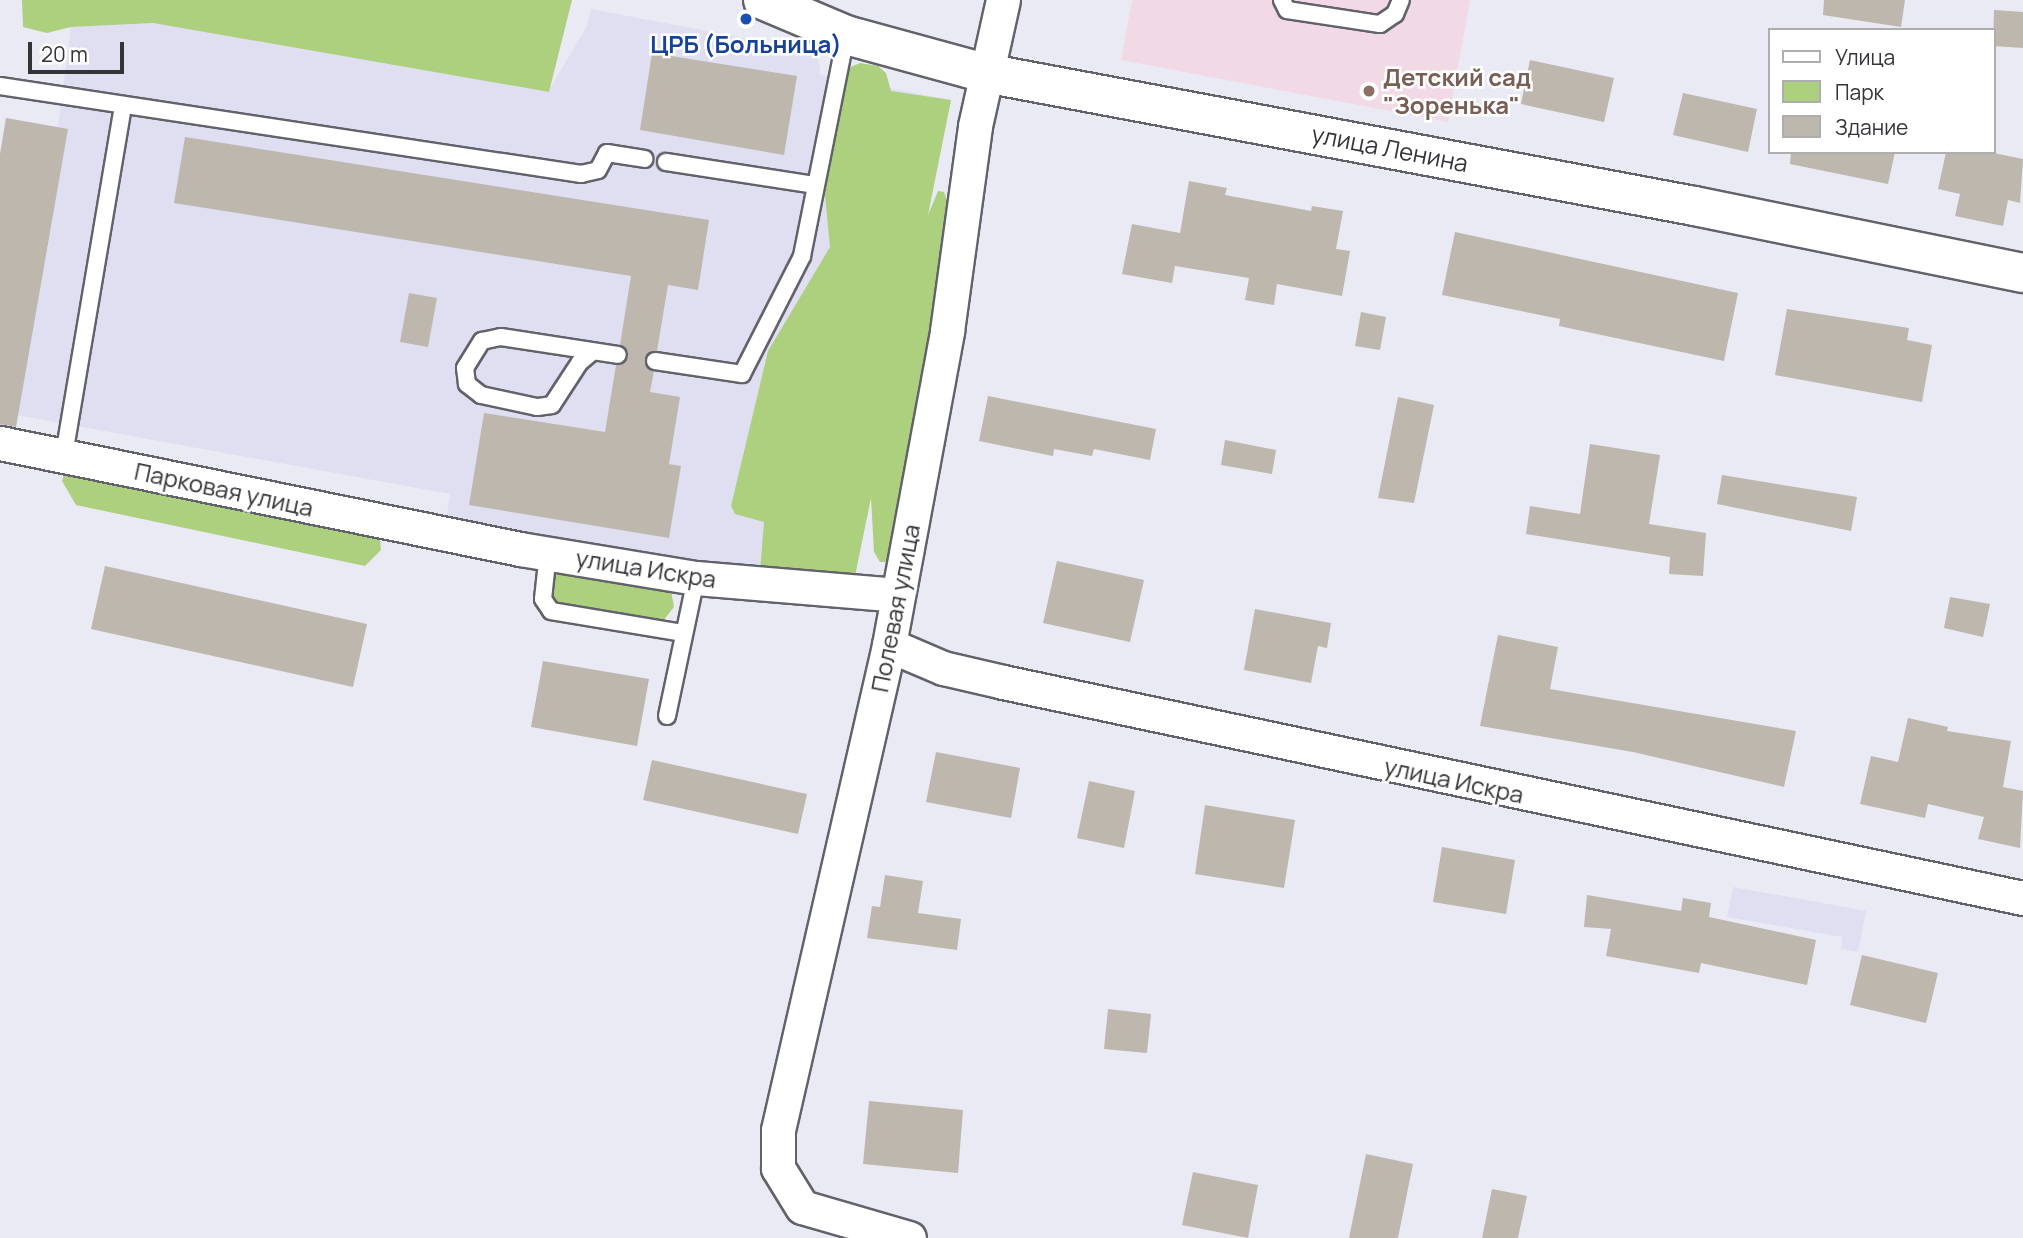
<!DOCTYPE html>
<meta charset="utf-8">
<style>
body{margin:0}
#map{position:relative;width:2023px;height:1238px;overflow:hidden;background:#eaeaf5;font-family:Manrope,sans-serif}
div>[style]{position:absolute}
.built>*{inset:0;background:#dfdff1}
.education>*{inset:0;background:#f1dae5}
.green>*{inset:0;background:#add07e}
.building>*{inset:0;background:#beb7ae}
.roads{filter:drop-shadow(2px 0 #62626b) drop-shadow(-2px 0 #62626b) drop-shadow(0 2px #62626b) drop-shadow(0 -2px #62626b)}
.service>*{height:16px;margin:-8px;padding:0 8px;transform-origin:8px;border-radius:8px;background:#fff}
.minor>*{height:33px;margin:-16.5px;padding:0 16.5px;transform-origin:16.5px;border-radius:16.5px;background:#fff}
.tertiary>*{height:38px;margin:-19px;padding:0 19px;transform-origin:19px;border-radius:19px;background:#fff}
.dots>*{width:19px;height:19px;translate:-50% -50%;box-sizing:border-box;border:4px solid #fff;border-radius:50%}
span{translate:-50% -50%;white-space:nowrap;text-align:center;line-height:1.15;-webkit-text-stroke:5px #fff;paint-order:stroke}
.transit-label{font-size:24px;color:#164399;font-weight:700}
.education-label{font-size:24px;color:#785e54;font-weight:700}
.left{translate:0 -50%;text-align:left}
.street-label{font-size:24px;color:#343438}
.legend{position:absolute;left:1768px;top:28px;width:228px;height:126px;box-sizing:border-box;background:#fff;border:2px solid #aeaeaf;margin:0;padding:9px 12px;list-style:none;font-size:21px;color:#343438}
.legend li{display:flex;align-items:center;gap:14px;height:35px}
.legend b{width:35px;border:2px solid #aeaeaf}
.scale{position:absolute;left:28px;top:42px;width:96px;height:32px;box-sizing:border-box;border:4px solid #343438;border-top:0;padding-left:9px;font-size:21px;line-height:24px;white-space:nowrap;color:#343438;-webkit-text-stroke:5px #fff;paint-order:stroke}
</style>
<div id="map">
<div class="built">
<i style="clip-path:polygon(591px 9px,818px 52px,820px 75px,951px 100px,855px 576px,760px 571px,446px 520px,450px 494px,0 412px,0 154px,6px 118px,58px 127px,71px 27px,153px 23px,548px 92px,587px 26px)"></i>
<i style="clip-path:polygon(1733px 887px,1866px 911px,1858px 952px,1841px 949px,1842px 937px,1727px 917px)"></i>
</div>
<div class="education">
<i style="clip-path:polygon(1132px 0,1470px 0,1448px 122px,1121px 60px)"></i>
</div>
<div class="green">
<i style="clip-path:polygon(22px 0,572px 0,549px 92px,153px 23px,71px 27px,47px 33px,23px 27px)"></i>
<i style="clip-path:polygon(860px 63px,878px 66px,886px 73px,891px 91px,951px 100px,928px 215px,938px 191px,944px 192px,952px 214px,891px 550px,887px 562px,880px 562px,874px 552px,871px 498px,855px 576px,760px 571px,764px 522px,735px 514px,731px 506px,768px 351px,830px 247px,824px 185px,836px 112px,848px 68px)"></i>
<i style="clip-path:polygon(66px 469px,374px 537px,380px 540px,381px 550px,365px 566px,76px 505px,62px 481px)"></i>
<i style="clip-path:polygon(563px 573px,671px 590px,674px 607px,663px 621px,559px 604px,552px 601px,549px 590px,553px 576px)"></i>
</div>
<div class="building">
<i style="clip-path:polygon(1824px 0,1905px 0,1901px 27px,1823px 15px)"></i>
<i style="clip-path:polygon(1994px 10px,2023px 12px,2023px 48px,1993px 46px)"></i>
<i style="clip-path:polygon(652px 53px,797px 76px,784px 155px,640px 130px)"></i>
<i style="clip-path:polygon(1530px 60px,1614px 78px,1604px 122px,1521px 104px)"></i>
<i style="clip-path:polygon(1683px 93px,1757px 109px,1748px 152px,1673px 135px)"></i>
<i style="clip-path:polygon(6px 118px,68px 129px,16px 427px,0 424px,0 154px)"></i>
<i style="clip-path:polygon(185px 137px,709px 220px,698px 290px,668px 285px,657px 351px,645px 360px,654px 371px,650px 392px,680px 397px,669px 464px,681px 466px,669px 538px,469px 505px,484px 413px,605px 432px,616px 365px,628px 357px,620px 345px,631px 276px,174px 203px)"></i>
<i style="clip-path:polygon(1791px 152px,1895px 152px,1888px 184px,1790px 164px)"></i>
<i style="clip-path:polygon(1946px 152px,1989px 152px,2023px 159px,2020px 203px,2008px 200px,2003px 226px,1955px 216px,1960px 194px,1938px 189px)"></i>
<i style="clip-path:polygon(1189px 181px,1227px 188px,1225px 195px,1311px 211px,1312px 206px,1343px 211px,1336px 249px,1350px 251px,1342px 296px,1277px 284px,1274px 305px,1245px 300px,1249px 278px,1175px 266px,1172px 283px,1122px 274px,1132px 224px,1180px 233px)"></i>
<i style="clip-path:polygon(1455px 232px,1738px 293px,1724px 361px,1559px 326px,1560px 319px,1442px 295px)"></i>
<i style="clip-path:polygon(409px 293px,437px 298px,428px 347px,400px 342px)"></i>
<i style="clip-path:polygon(1787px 309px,1909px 328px,1907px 340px,1932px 345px,1922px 402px,1775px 375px)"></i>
<i style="clip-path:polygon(1361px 312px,1386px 317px,1380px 350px,1355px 346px)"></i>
<i style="clip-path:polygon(988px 396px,1156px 429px,1150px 460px,1094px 449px,1092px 456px,1054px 449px,1053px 456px,979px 441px)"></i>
<i style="clip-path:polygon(1398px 397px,1434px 405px,1414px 503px,1378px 498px)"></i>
<i style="clip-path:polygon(1225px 440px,1276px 450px,1272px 474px,1221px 465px)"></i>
<i style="clip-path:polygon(1590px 444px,1660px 455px,1649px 524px,1706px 533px,1703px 576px,1669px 574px,1670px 557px,1526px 534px,1530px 506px,1580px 514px)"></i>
<i style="clip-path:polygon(1722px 475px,1857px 497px,1851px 531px,1717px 504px)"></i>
<i style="clip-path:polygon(1057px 561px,1144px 580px,1130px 642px,1043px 623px)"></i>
<i style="clip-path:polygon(105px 566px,367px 624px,353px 687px,91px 629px)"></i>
<i style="clip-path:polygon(1950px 597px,1990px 604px,1983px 637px,1944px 628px)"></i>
<i style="clip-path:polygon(1255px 609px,1331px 623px,1327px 648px,1318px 646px,1311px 683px,1244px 670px)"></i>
<i style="clip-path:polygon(1498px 635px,1558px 647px,1550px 689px,1796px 731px,1784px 787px,1633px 752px,1480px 726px)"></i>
<i style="clip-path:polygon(543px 661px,649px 679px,637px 746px,531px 727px)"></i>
<i style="clip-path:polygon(1908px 718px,1948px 727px,1947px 731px,2011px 741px,2003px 787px,2023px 791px,2020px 848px,1978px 839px,1984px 817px,1928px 804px,1925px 818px,1860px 804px,1871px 756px,1898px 762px)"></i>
<i style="clip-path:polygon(936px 752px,1020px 768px,1011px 818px,926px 802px)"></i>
<i style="clip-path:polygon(652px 760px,807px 794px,798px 834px,643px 800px)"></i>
<i style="clip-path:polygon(1089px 781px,1135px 791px,1124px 848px,1077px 838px)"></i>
<i style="clip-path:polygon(1205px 805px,1295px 820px,1284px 888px,1195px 874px)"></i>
<i style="clip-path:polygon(1442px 847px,1515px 860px,1506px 914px,1433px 902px)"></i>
<i style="clip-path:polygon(885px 875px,923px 881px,918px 913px,961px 919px,957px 950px,867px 938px,872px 906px,880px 907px)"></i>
<i style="clip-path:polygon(1587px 895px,1681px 911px,1683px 898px,1711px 903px,1709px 917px,1816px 940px,1807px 985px,1701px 963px,1699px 973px,1606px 956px,1611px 929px,1584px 927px)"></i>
<i style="clip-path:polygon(1862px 955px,1938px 973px,1926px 1023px,1850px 1005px)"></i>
<i style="clip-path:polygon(1108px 1009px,1151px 1014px,1147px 1053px,1104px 1049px)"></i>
<i style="clip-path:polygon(869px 1101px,963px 1110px,958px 1173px,863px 1164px)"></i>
<i style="clip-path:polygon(1366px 1154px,1413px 1164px,1398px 1238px,1349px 1238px)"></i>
<i style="clip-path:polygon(1193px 1172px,1258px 1185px,1248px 1238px,1182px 1225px)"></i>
<i style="clip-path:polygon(1492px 1189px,1527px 1196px,1518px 1238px,1482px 1238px)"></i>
</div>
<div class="roads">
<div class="service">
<i style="left:1282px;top:0;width:11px;rotate:63deg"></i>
<i style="left:1287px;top:10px;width:94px;rotate:8.6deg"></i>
<i style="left:1380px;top:24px;width:18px;rotate:-34deg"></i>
<i style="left:1395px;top:14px;width:15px;rotate:-67deg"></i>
<i style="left:0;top:86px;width:588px;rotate:8.61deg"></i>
<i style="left:581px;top:174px;width:17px;rotate:-13deg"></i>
<i style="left:598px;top:170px;width:19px;rotate:-62deg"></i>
<i style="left:607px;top:153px;width:38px;rotate:9deg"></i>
<i style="left:666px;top:162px;width:150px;rotate:8.8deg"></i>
<i style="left:592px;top:352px;width:16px;rotate:140deg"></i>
<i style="left:580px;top:362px;width:51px;rotate:123.1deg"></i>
<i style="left:552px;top:405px;width:15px;rotate:172deg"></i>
<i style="left:537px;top:407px;width:57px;rotate:-167.9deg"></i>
<i style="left:481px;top:395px;width:18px;rotate:-142deg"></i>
<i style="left:467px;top:384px;width:16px;rotate:-97deg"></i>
<i style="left:465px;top:368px;width:32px;rotate:-58deg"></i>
<i style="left:482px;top:341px;width:19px;rotate:-12deg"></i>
<i style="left:501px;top:337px;width:118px;rotate:8.7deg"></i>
<i style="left:655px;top:361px;width:88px;rotate:8.5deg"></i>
<i style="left:742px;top:374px;width:132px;rotate:-63deg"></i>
<i style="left:802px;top:256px;width:225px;rotate:-78.7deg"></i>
<i style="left:64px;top:455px;width:353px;rotate:-80.4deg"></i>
<i style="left:548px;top:553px;width:46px;rotate:96.2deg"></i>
<i style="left:543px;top:599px;width:14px;rotate:56deg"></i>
<i style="left:551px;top:611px;width:133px;rotate:9.5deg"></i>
<i style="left:667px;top:716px;width:141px;rotate:-78.1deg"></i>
</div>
<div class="minor">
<i style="left:0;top:443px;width:531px;rotate:11.52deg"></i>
<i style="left:520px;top:549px;width:178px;rotate:9.4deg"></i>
<i style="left:696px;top:578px;width:202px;rotate:4.8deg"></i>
<i style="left:889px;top:645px;width:59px;rotate:23.1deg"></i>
<i style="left:943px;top:668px;width:62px;rotate:13.1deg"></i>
<i style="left:1003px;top:682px;width:1043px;rotate:11.96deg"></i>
<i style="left:909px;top:1238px;width:111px;rotate:-163.8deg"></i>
<i style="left:802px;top:1207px;width:46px;rotate:-121.6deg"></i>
<i style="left:778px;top:1168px;width:38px;rotate:-90deg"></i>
<i style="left:778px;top:1130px;width:498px;rotate:-77.1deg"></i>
<i style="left:889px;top:645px;width:319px;rotate:-79.5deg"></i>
<i style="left:947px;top:331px;width:207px;rotate:-82.2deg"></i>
<i style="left:975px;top:126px;width:129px;rotate:-77.5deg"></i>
</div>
<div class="tertiary">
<i style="left:763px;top:0;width:90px;rotate:22.9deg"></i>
<i style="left:846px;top:35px;width:144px;rotate:15.3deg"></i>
<i style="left:985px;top:73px;width:721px;rotate:10.62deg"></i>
<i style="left:1694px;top:206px;width:336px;rotate:11.5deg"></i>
</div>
</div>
<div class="dots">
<i style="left:746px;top:19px;background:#1a4fb4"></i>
<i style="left:1369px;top:91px;background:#8d6e63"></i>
</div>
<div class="transit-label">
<span style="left:746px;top:44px">ЦРБ (Больница)</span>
</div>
<div class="education-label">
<span class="left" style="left:1383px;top:91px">Детский сад<br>"Зоренька"</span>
</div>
<div class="street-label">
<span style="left:1390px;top:148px;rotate:11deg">улица Ленина</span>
<span style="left:224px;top:489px;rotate:12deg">Парковая улица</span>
<span style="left:646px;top:568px;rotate:9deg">улица Искра</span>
<span style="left:895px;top:608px;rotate:-79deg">Полевая улица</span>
<span style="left:1454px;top:780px;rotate:12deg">улица Искра</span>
</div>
<ul class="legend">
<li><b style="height:9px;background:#fff"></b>Улица</li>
<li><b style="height:19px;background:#add07e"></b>Парк</li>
<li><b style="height:19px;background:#beb7ae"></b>Здание</li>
</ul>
<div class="scale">20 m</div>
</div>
